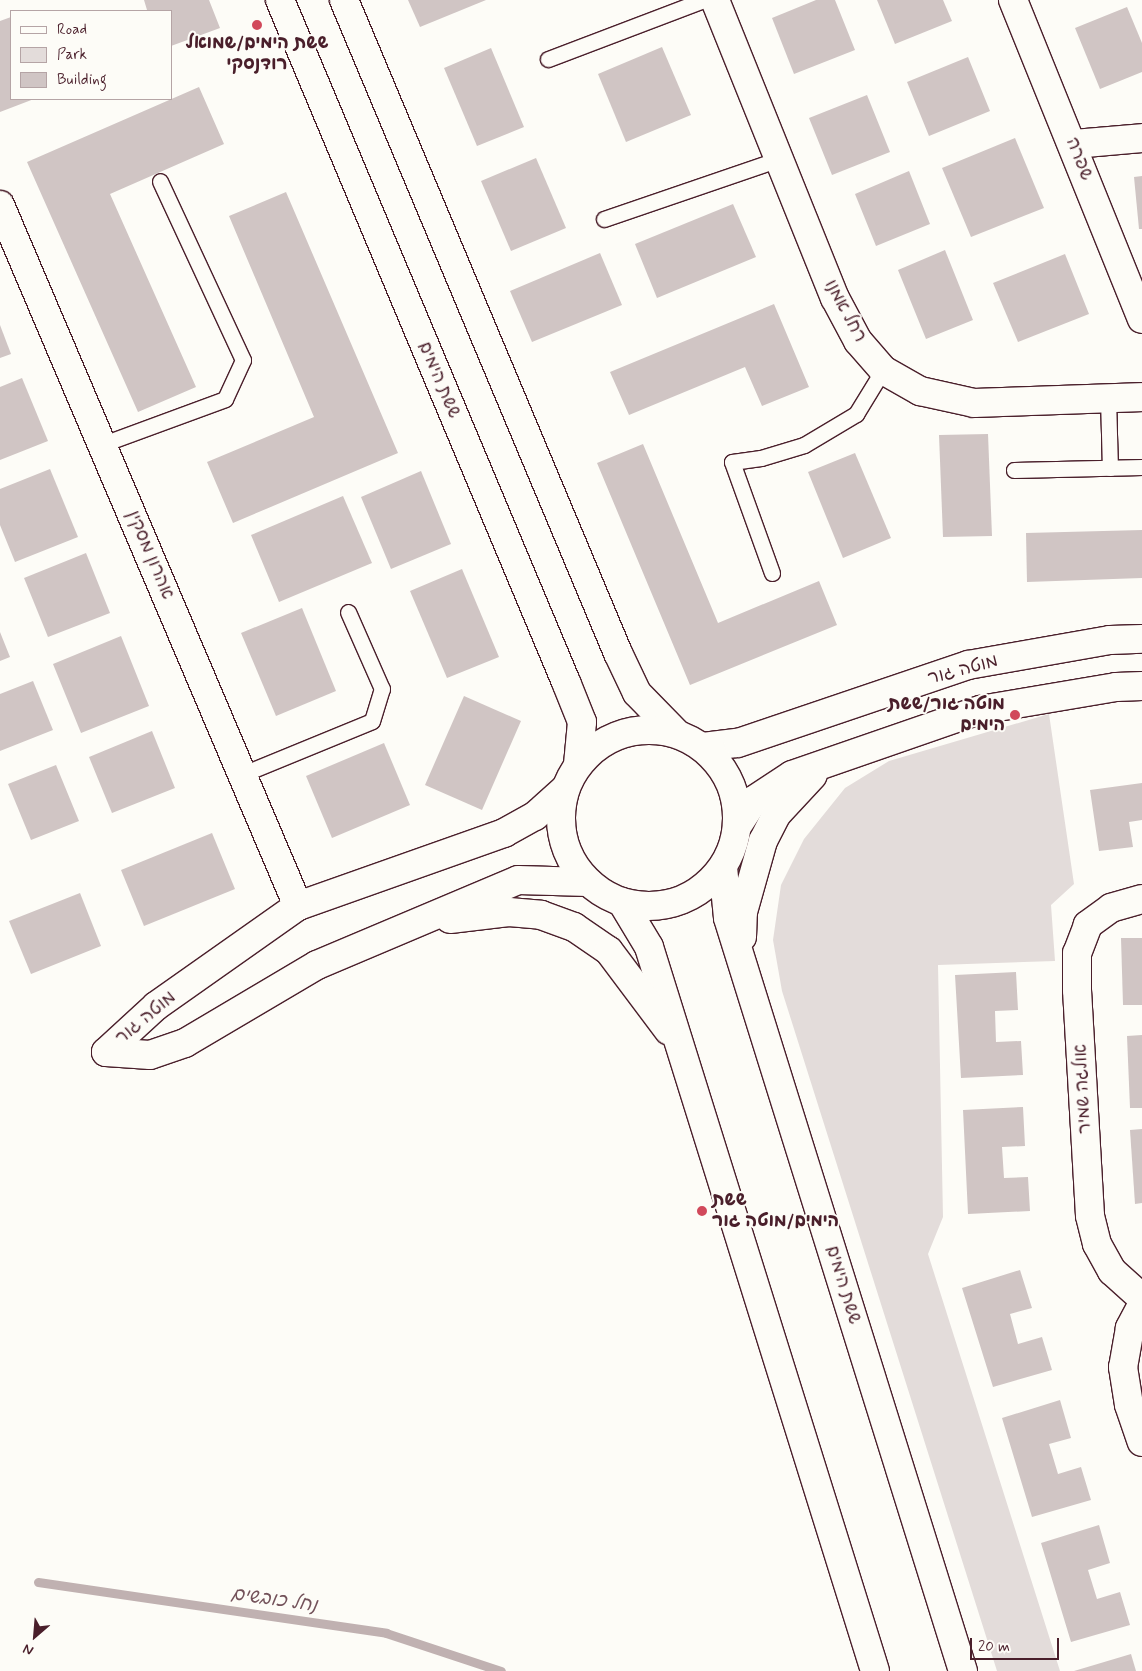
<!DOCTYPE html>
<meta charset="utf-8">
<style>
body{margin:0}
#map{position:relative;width:1142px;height:1671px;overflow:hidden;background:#fdfcf7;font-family:Mynerve,"Playpen Sans Hebrew",sans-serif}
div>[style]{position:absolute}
.green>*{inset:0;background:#e3dcda}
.stream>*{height:9px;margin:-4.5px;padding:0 4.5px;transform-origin:4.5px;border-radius:4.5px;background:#c0b1b1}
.building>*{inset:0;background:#d0c5c4}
.roads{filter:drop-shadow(1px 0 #4a1f2b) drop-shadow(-1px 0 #4a1f2b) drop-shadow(0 1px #4a1f2b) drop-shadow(0 -1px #4a1f2b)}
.lane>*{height:15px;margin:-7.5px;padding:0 7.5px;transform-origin:7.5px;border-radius:7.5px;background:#fdfcf7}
.street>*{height:28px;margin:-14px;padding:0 14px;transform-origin:14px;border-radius:14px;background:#fdfcf7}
.secondary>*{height:28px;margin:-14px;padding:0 14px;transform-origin:14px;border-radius:14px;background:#fdfcf7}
.secondary>.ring{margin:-14px;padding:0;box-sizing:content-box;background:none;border:28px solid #fdfcf7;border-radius:50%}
.dots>*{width:14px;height:14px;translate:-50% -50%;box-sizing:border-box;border:2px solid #fdfcf7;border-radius:50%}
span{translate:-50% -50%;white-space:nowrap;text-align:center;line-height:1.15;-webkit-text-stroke:4px #fdfcf7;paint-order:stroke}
.poi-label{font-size:18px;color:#4a1f2b;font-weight:700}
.right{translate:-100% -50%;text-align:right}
.left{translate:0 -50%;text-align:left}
.street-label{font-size:18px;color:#4a1f2b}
.water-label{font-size:19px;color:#73525a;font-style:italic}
.legend{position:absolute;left:10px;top:10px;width:162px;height:90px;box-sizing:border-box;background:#fdfcf7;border:1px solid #b5a4a5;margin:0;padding:6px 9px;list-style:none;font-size:15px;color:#4a1f2b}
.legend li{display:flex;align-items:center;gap:10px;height:25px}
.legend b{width:25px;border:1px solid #b5a4a5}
.north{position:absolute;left:10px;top:1611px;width:50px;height:50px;-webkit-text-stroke:4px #fdfcf7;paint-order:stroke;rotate:207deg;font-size:14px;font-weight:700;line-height:20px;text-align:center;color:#4a1f2b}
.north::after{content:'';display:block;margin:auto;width:18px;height:22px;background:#4a1f2b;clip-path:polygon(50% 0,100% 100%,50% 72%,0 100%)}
.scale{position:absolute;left:970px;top:1638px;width:89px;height:22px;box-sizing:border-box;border:2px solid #4a1f2b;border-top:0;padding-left:6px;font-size:15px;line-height:18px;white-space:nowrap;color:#4a1f2b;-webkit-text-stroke:4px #fdfcf7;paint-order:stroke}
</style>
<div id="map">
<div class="green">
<i style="clip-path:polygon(1049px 714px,1074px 884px,1051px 905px,1055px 961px,938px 965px,943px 1217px,928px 1254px,1060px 1671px,997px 1671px,782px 991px,773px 940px,781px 885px,804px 839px,845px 788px,889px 761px)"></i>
</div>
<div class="stream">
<i style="left:38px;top:1582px;width:352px;rotate:8.3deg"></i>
<i style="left:386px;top:1633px;width:121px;rotate:18.3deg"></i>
</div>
<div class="building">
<i style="clip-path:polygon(144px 0,209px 0,220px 28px,171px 46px,171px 11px,144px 11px,147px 10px)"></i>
<i style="clip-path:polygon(408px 0,486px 0,420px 27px)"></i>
<i style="clip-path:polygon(816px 0,835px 0,855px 50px,794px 74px,772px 18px)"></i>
<i style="clip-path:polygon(877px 0,943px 0,952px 21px,895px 44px)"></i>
<i style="clip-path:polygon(1127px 7px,1142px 43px,1142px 72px,1100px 89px,1075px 28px)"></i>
<i style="clip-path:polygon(11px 17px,11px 99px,34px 99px,0 112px,0 21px)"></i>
<i style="clip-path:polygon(662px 47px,691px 115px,626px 142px,598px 74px)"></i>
<i style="clip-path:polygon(491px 48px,524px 127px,477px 146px,444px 68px)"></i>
<i style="clip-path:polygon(968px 57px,990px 111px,929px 136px,907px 82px)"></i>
<i style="clip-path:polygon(199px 87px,224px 144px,110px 194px,196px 387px,138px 412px,27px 162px)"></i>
<i style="clip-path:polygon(867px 95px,890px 152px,832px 175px,809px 118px)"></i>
<i style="clip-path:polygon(1015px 138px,1044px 208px,971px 237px,942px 168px)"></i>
<i style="clip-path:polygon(536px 158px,566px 228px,511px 251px,481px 181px)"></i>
<i style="clip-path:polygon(909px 171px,930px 224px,876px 246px,855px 194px)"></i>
<i style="clip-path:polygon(1142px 176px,1142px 229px,1139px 229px,1134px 177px)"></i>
<i style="clip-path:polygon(286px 192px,398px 453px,233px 523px,207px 462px,314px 417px,229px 216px)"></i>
<i style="clip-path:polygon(733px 204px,756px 257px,657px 298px,635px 244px)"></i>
<i style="clip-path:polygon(945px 250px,973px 320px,926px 339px,898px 270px)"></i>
<i style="clip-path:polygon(600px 253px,622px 305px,532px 342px,510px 291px)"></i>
<i style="clip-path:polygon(1065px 254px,1089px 314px,1018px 342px,993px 283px)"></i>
<i style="clip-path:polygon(774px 304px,809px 387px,762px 406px,745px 367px,629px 415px,610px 372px)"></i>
<i style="clip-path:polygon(0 325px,11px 354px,0 358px)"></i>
<i style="clip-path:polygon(22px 378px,48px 441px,0 460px,0 387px)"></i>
<i style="clip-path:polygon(988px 434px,992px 536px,943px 537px,939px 435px)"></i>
<i style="clip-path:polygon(643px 444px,718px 623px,819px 581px,837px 625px,690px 685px,597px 463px)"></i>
<i style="clip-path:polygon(855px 453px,891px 538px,843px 558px,808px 472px)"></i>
<i style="clip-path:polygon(50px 469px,78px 537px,15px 562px,0 525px,0 489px)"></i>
<i style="clip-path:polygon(421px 471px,451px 544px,391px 569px,361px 497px)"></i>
<i style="clip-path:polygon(343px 496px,372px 563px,279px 602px,251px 535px)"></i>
<i style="clip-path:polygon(1142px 530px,1142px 578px,1027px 582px,1026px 533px)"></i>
<i style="clip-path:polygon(86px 553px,110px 613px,48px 637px,24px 578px)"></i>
<i style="clip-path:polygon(462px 569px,499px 657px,447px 678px,410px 591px)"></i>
<i style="clip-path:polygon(302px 608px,336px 691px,276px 716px,241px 633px)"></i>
<i style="clip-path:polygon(0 632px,10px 657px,0 661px)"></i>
<i style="clip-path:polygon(121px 636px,149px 706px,81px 733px,53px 664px)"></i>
<i style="clip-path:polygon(33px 681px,53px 730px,0 751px,0 694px)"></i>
<i style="clip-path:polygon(464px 696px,521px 721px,482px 810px,425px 785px)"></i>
<i style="clip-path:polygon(152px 731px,175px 788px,112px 813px,89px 757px)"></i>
<i style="clip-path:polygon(384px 743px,410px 805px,332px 838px,306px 776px)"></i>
<i style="clip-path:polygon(56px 765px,79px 821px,31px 840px,8px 784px)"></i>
<i style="clip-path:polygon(1142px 783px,1142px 820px,1129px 822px,1133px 847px,1099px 851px,1090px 790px)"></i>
<i style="clip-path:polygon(212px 833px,235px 889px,144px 926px,121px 870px)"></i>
<i style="clip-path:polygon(80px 893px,101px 946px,31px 974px,9px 921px)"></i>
<i style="clip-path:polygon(1121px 938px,1142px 938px,1142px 1005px,1123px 1005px)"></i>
<i style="clip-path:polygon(1016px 972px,1018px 1010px,995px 1011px,996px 1042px,1021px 1041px,1023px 1075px,961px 1078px,955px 975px)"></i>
<i style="clip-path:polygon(1142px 1035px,1142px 1108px,1130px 1108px,1127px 1036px)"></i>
<i style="clip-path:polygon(1023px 1107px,1025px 1146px,1002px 1147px,1004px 1178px,1028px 1177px,1030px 1211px,968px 1214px,963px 1110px)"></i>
<i style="clip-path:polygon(1142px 1129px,1142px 1203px,1135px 1204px,1130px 1130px)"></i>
<i style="clip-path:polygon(1020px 1270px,1032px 1308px,1010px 1314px,1018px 1344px,1042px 1337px,1052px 1370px,993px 1387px,962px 1288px)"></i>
<i style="clip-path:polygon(1060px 1400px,1071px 1438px,1049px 1444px,1058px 1474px,1081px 1467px,1091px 1500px,1032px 1517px,1002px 1418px)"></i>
<i style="clip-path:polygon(1099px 1525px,1110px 1563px,1088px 1570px,1097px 1599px,1120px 1592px,1130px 1625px,1071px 1642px,1041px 1543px)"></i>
<i style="clip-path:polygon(1131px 1654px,1136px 1671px,1074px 1671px)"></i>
</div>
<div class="roads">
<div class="lane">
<i style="left:548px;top:59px;width:166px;rotate:-20.8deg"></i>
<i style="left:604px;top:219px;width:185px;rotate:-18.9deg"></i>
<i style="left:1108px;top:398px;width:70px;rotate:88.4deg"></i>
<i style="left:103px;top:444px;width:130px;rotate:-20.2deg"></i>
<i style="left:225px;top:399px;width:43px;rotate:-65.2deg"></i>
<i style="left:243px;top:360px;width:197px;rotate:-114.9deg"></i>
<i style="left:1014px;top:470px;width:128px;rotate:-1.3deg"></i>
<i style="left:772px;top:573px;width:118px;rotate:-109.8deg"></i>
<i style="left:732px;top:462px;width:29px;rotate:-8deg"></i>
<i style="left:761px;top:458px;width:45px;rotate:-16.8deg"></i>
<i style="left:804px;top:445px;width:61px;rotate:-30.8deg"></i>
<i style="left:856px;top:414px;width:52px;rotate:-58.5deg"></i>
<i style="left:243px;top:774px;width:139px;rotate:-22.3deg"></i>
<i style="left:372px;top:721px;width:34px;rotate:-73deg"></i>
<i style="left:382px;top:689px;width:84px;rotate:-113.8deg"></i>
</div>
<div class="street">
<i style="left:715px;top:0;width:321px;rotate:68.1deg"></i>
<i style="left:835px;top:298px;width:49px;rotate:61.9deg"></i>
<i style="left:858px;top:341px;width:38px;rotate:49deg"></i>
<i style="left:883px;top:370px;width:43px;rotate:29.6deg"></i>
<i style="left:920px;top:391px;width:55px;rotate:12.5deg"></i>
<i style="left:974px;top:403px;width:168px;rotate:-2deg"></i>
<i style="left:1013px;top:0;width:344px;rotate:68deg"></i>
<i style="left:1074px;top:144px;width:68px;rotate:-5deg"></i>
<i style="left:0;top:205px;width:762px;rotate:66.97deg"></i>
<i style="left:1142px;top:899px;width:32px;rotate:164deg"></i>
<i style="left:1111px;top:908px;width:29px;rotate:144deg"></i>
<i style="left:1088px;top:925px;width:30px;rotate:111deg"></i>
<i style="left:1077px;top:953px;width:37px;rotate:90deg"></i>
<i style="left:1077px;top:990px;width:226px;rotate:86.7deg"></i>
<i style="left:1090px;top:1216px;width:29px;rotate:76deg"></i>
<i style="left:1097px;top:1244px;width:31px;rotate:61deg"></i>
<i style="left:1112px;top:1271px;width:40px;rotate:42deg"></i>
<i style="left:1142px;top:1305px;width:26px;rotate:118deg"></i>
<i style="left:1130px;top:1328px;width:40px;rotate:100deg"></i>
<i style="left:1123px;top:1367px;width:38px;rotate:81deg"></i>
<i style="left:1129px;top:1405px;width:39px;rotate:71deg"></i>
</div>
<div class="secondary">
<i style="left:280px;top:0;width:740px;rotate:67.25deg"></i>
<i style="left:566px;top:682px;width:43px;rotate:68.2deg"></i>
<i style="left:582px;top:722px;width:42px;rotate:95.4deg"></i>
<i style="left:344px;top:0;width:708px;rotate:67.24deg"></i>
<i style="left:618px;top:653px;width:44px;rotate:64.6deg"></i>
<i style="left:637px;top:693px;width:56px;rotate:45.7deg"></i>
<i class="ring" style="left:561px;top:730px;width:148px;height:148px"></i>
<i style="left:703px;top:747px;width:35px;rotate:-7deg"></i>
<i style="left:738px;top:743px;width:243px;rotate:-18.7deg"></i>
<i style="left:968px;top:665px;width:144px;rotate:-10deg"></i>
<i style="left:1110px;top:640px;width:32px;rotate:-2deg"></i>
<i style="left:738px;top:825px;width:30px;rotate:-57deg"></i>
<i style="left:754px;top:800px;width:45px;rotate:-33.3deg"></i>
<i style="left:792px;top:775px;width:199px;rotate:-19.1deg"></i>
<i style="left:980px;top:710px;width:138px;rotate:-9.6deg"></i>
<i style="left:1116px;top:687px;width:26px;rotate:-2deg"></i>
<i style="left:723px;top:867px;width:51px;rotate:84.4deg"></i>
<i style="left:728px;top:918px;width:789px;rotate:72.67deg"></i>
<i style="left:622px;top:902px;width:52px;rotate:59deg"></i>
<i style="left:649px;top:947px;width:758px;rotate:72.66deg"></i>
<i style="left:450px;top:919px;width:59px;rotate:-6.8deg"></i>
<i style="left:509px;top:912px;width:32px;rotate:5deg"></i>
<i style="left:541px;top:915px;width:35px;rotate:20deg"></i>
<i style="left:574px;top:927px;width:42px;rotate:34.4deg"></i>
<i style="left:609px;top:951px;width:99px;rotate:53.2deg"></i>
<i style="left:742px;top:937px;width:25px;rotate:-88deg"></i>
<i style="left:743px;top:912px;width:74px;rotate:-74.3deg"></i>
<i style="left:763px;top:841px;width:29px;rotate:-63deg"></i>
<i style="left:776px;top:815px;width:54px;rotate:-47.2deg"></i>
<i style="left:106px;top:1052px;width:68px;rotate:-42.6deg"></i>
<i style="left:156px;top:1006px;width:174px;rotate:-35.2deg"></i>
<i style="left:298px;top:906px;width:219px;rotate:-19.5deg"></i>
<i style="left:504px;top:833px;width:35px;rotate:-29deg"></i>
<i style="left:535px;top:816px;width:40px;rotate:-42deg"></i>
<i style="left:106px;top:1052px;width:44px;rotate:3.9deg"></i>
<i style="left:150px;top:1055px;width:37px;rotate:-19deg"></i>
<i style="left:185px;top:1043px;width:153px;rotate:-30.6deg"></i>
<i style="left:317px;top:965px;width:218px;rotate:-22.9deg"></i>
<i style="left:518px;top:880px;width:70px;rotate:1.6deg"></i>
</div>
</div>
<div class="dots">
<i style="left:257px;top:25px;background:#d1495b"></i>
<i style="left:1015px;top:715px;background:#d1495b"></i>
<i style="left:702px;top:1211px;background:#d1495b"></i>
</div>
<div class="poi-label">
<span style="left:257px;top:54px">ששת הימים/שמואל<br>רודנסקי</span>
<span class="right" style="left:1005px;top:715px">מוטה גור/ששת<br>הימים</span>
<span class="left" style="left:712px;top:1211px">ששת<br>הימים/מוטה גור</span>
</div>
<div class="street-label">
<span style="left:1079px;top:159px;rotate:68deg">שפרה</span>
<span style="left:845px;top:311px;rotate:62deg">רחל אמנו</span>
<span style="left:439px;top:380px;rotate:67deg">ששת הימים</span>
<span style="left:150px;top:555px;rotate:67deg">אהרון מסקין</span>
<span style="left:963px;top:670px;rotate:-15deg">מוטה גור</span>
<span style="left:146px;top:1018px;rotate:-40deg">מוטה גור</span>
<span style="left:1083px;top:1089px;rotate:-93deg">אולגה שמיר</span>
<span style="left:843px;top:1285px;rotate:73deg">ששת הימים</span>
</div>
<div class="water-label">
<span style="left:274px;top:1600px;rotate:8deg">נחל כובשים</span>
</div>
<ul class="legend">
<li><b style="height:6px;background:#fdfcf7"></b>Road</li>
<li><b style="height:14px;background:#e3dcda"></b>Park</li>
<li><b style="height:14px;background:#d0c5c4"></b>Building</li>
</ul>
<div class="north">N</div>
<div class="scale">20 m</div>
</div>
